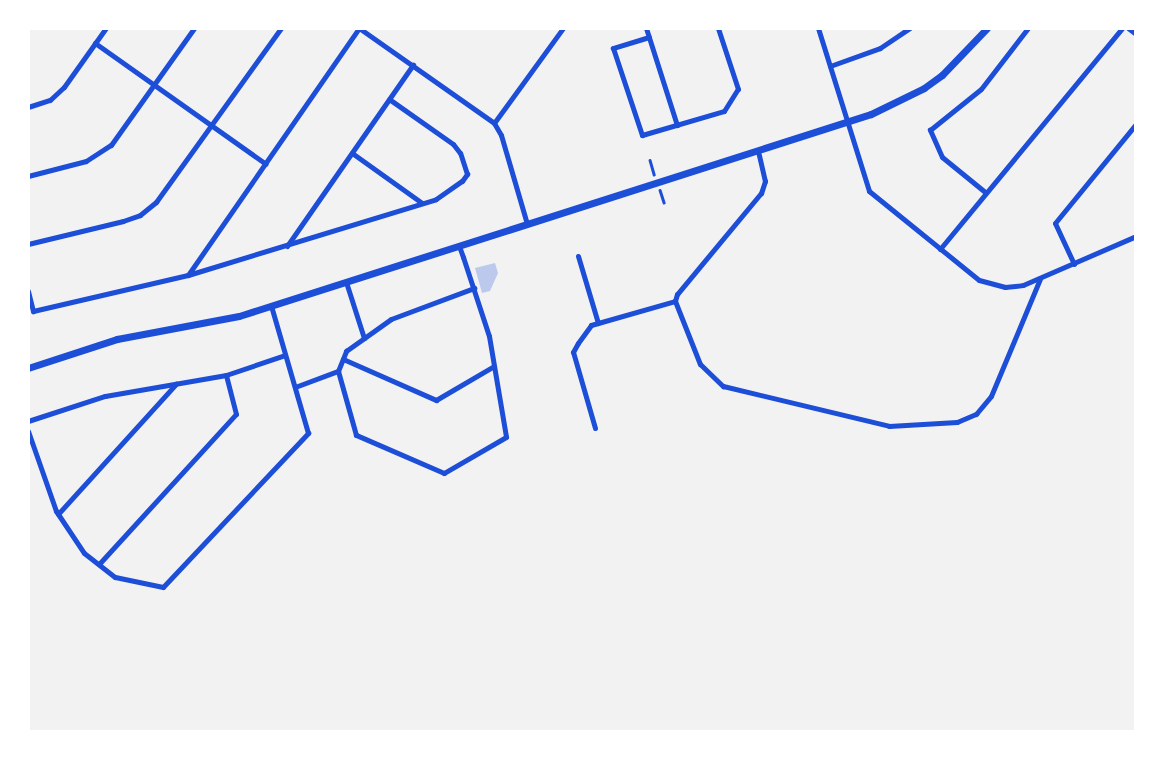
<!DOCTYPE html>
<style>
body{margin:0}
#map{position:relative;width:1164px;height:760px;overflow:hidden;background:#f2f2f2;font-family:"Fira Sans Condensed",sans-serif}
div>[style]{position:absolute}
.building>*{inset:0;background:#bdc9ec}
.path>*{height:2.5px;margin:-1.25px;padding:0 1.25px;transform-origin:1.25px;border-radius:1.25px;background:#1d4ed8}
.minor>*{height:5px;margin:-2.5px;padding:0 2.5px;transform-origin:2.5px;border-radius:2.5px;background:#1d4ed8}
.tertiary>*{height:7px;margin:-3.5px;padding:0 3.5px;transform-origin:3.5px;border-radius:3.5px;background:#1d4ed8}
span{translate:-50% -50%;white-space:nowrap;text-align:center;line-height:1.15;-webkit-text-stroke:7px #fff;paint-order:stroke}
.frame{position:absolute;inset:0;border:30px solid #fff;pointer-events:none}
</style>
<div id="map">
<div class="building">
<i style="clip-path:polygon(495px 263px,498px 273px,490px 291px,482px 293px,475px 268px)"></i>
</div>
<div class="path">
<i style="left:650px;top:160px;width:15px;rotate:74deg"></i>
<i style="left:660px;top:190px;width:13px;rotate:72deg"></i>
</div>
<div class="minor">
<i style="left:359px;top:28px;width:165px;rotate:35.1deg"></i>
<i style="left:494px;top:123px;width:14px;rotate:60deg"></i>
<i style="left:501px;top:135px;width:93px;rotate:73.7deg"></i>
<i style="left:646px;top:28px;width:102px;rotate:72.3deg"></i>
<i style="left:818px;top:28px;width:171px;rotate:72.6deg"></i>
<i style="left:869px;top:191px;width:141px;rotate:39deg"></i>
<i style="left:979px;top:280px;width:27px;rotate:15deg"></i>
<i style="left:1005px;top:287px;width:18px;rotate:-6deg"></i>
<i style="left:1023px;top:285px;width:123px;rotate:-23.4deg"></i>
<i style="left:1128px;top:28px;width:10px;rotate:37deg"></i>
<i style="left:649px;top:37px;width:38px;rotate:163deg"></i>
<i style="left:613px;top:48px;width:92px;rotate:71.6deg"></i>
<i style="left:642px;top:135px;width:85px;rotate:-16.3deg"></i>
<i style="left:724px;top:111px;width:26px;rotate:-58deg"></i>
<i style="left:738px;top:89px;width:64px;rotate:-108.2deg"></i>
<i style="left:95px;top:43px;width:209px;rotate:35.3deg"></i>
<i style="left:830px;top:66px;width:53px;rotate:-19.8deg"></i>
<i style="left:880px;top:48px;width:36px;rotate:-34deg"></i>
<i style="left:28px;top:107px;width:23px;rotate:-18deg"></i>
<i style="left:50px;top:100px;width:19px;rotate:-43deg"></i>
<i style="left:64px;top:87px;width:72px;rotate:-54.6deg"></i>
<i style="left:494px;top:123px;width:117px;rotate:-54deg"></i>
<i style="left:758px;top:151px;width:31px;rotate:77deg"></i>
<i style="left:765px;top:181px;width:13px;rotate:108deg"></i>
<i style="left:761px;top:193px;width:131px;rotate:129.7deg"></i>
<i style="left:677px;top:294px;width:7px;rotate:106deg"></i>
<i style="left:675px;top:301px;width:68px;rotate:68.4deg"></i>
<i style="left:700px;top:364px;width:32px;rotate:44deg"></i>
<i style="left:723px;top:386px;width:171px;rotate:13.5deg"></i>
<i style="left:889px;top:426px;width:68px;rotate:-3.4deg"></i>
<i style="left:957px;top:422px;width:21px;rotate:-23deg"></i>
<i style="left:976px;top:414px;width:23px;rotate:-50deg"></i>
<i style="left:991px;top:396px;width:127px;rotate:-67.3deg"></i>
<i style="left:352px;top:153px;width:86px;rotate:35.5deg"></i>
<i style="left:28px;top:176px;width:60px;rotate:-14.5deg"></i>
<i style="left:86px;top:161px;width:30px;rotate:-33deg"></i>
<i style="left:111px;top:145px;width:143px;rotate:-54.6deg"></i>
<i style="left:985px;top:192px;width:55px;rotate:-140.9deg"></i>
<i style="left:942px;top:157px;width:30px;rotate:-114deg"></i>
<i style="left:930px;top:130px;width:65px;rotate:-38.8deg"></i>
<i style="left:981px;top:89px;width:77px;rotate:-52.4deg"></i>
<i style="left:28px;top:244px;width:98px;rotate:-13.6deg"></i>
<i style="left:123px;top:221px;width:18px;rotate:-19deg"></i>
<i style="left:140px;top:215px;width:21px;rotate:-39deg"></i>
<i style="left:156px;top:202px;width:214px;rotate:-54.3deg"></i>
<i style="left:287px;top:246px;width:221px;rotate:-55.2deg"></i>
<i style="left:459px;top:246px;width:12px;rotate:70deg"></i>
<i style="left:463px;top:257px;width:83px;rotate:71.8deg"></i>
<i style="left:489px;top:336px;width:102px;rotate:80.4deg"></i>
<i style="left:506px;top:437px;width:72px;rotate:149.9deg"></i>
<i style="left:444px;top:473px;width:96px;rotate:-156.6deg"></i>
<i style="left:356px;top:435px;width:66px;rotate:-105.7deg"></i>
<i style="left:338px;top:371px;width:22px;rotate:-68deg"></i>
<i style="left:346px;top:351px;width:55px;rotate:-35.4deg"></i>
<i style="left:391px;top:319px;width:89px;rotate:-20.5deg"></i>
<i style="left:940px;top:249px;width:286px;rotate:-50.5deg"></i>
<i style="left:578px;top:256px;width:70px;rotate:73.4deg"></i>
<i style="left:1074px;top:264px;width:45px;rotate:-114.9deg"></i>
<i style="left:1055px;top:223px;width:128px;rotate:-50.7deg"></i>
<i style="left:188px;top:275px;width:300px;rotate:-55.3deg"></i>
<i style="left:346px;top:282px;width:59px;rotate:72.2deg"></i>
<i style="left:28px;top:291px;width:21px;rotate:76deg"></i>
<i style="left:33px;top:311px;width:159px;rotate:-13.1deg"></i>
<i style="left:188px;top:275px;width:259px;rotate:-17deg"></i>
<i style="left:436px;top:199px;width:32px;rotate:-35deg"></i>
<i style="left:462px;top:181px;width:9px;rotate:-54deg"></i>
<i style="left:467px;top:174px;width:22px;rotate:-108deg"></i>
<i style="left:460px;top:153px;width:11px;rotate:-128deg"></i>
<i style="left:453px;top:144px;width:78px;rotate:-144.9deg"></i>
<i style="left:343px;top:359px;width:102px;rotate:23.8deg"></i>
<i style="left:436px;top:400px;width:67px;rotate:-30.4deg"></i>
<i style="left:295px;top:387px;width:46px;rotate:-20.4deg"></i>
<i style="left:28px;top:421px;width:81px;rotate:-18deg"></i>
<i style="left:105px;top:396px;width:123px;rotate:-9.8deg"></i>
<i style="left:226px;top:375px;width:62px;rotate:-18.7deg"></i>
<i style="left:595px;top:428px;width:79px;rotate:-106.1deg"></i>
<i style="left:573px;top:352px;width:10px;rotate:-61deg"></i>
<i style="left:578px;top:343px;width:22px;rotate:-54deg"></i>
<i style="left:591px;top:325px;width:87px;rotate:-15.9deg"></i>
<i style="left:28px;top:431px;width:85px;rotate:70.7deg"></i>
<i style="left:56px;top:511px;width:50px;rotate:56.3deg"></i>
<i style="left:84px;top:553px;width:39px;rotate:38deg"></i>
<i style="left:115px;top:577px;width:49px;rotate:11.8deg"></i>
<i style="left:163px;top:587px;width:212px;rotate:-46.7deg"></i>
<i style="left:308px;top:433px;width:132px;rotate:-106.2deg"></i>
<i style="left:58px;top:514px;width:176px;rotate:-47.8deg"></i>
<i style="left:99px;top:564px;width:203px;rotate:-47.6deg"></i>
<i style="left:236px;top:414px;width:40px;rotate:-104.4deg"></i>
</div>
<div class="tertiary">
<i style="left:28px;top:368px;width:94px;rotate:-18deg"></i>
<i style="left:117px;top:339px;width:124px;rotate:-10.7deg"></i>
<i style="left:239px;top:316px;width:663px;rotate:-17.72deg"></i>
<i style="left:871px;top:114px;width:59px;rotate:-26.1deg"></i>
<i style="left:924px;top:88px;width:22px;rotate:-36deg"></i>
<i style="left:942px;top:75px;width:65px;rotate:-46.2deg"></i>
</div>
<div class="frame"></div>
</div>
